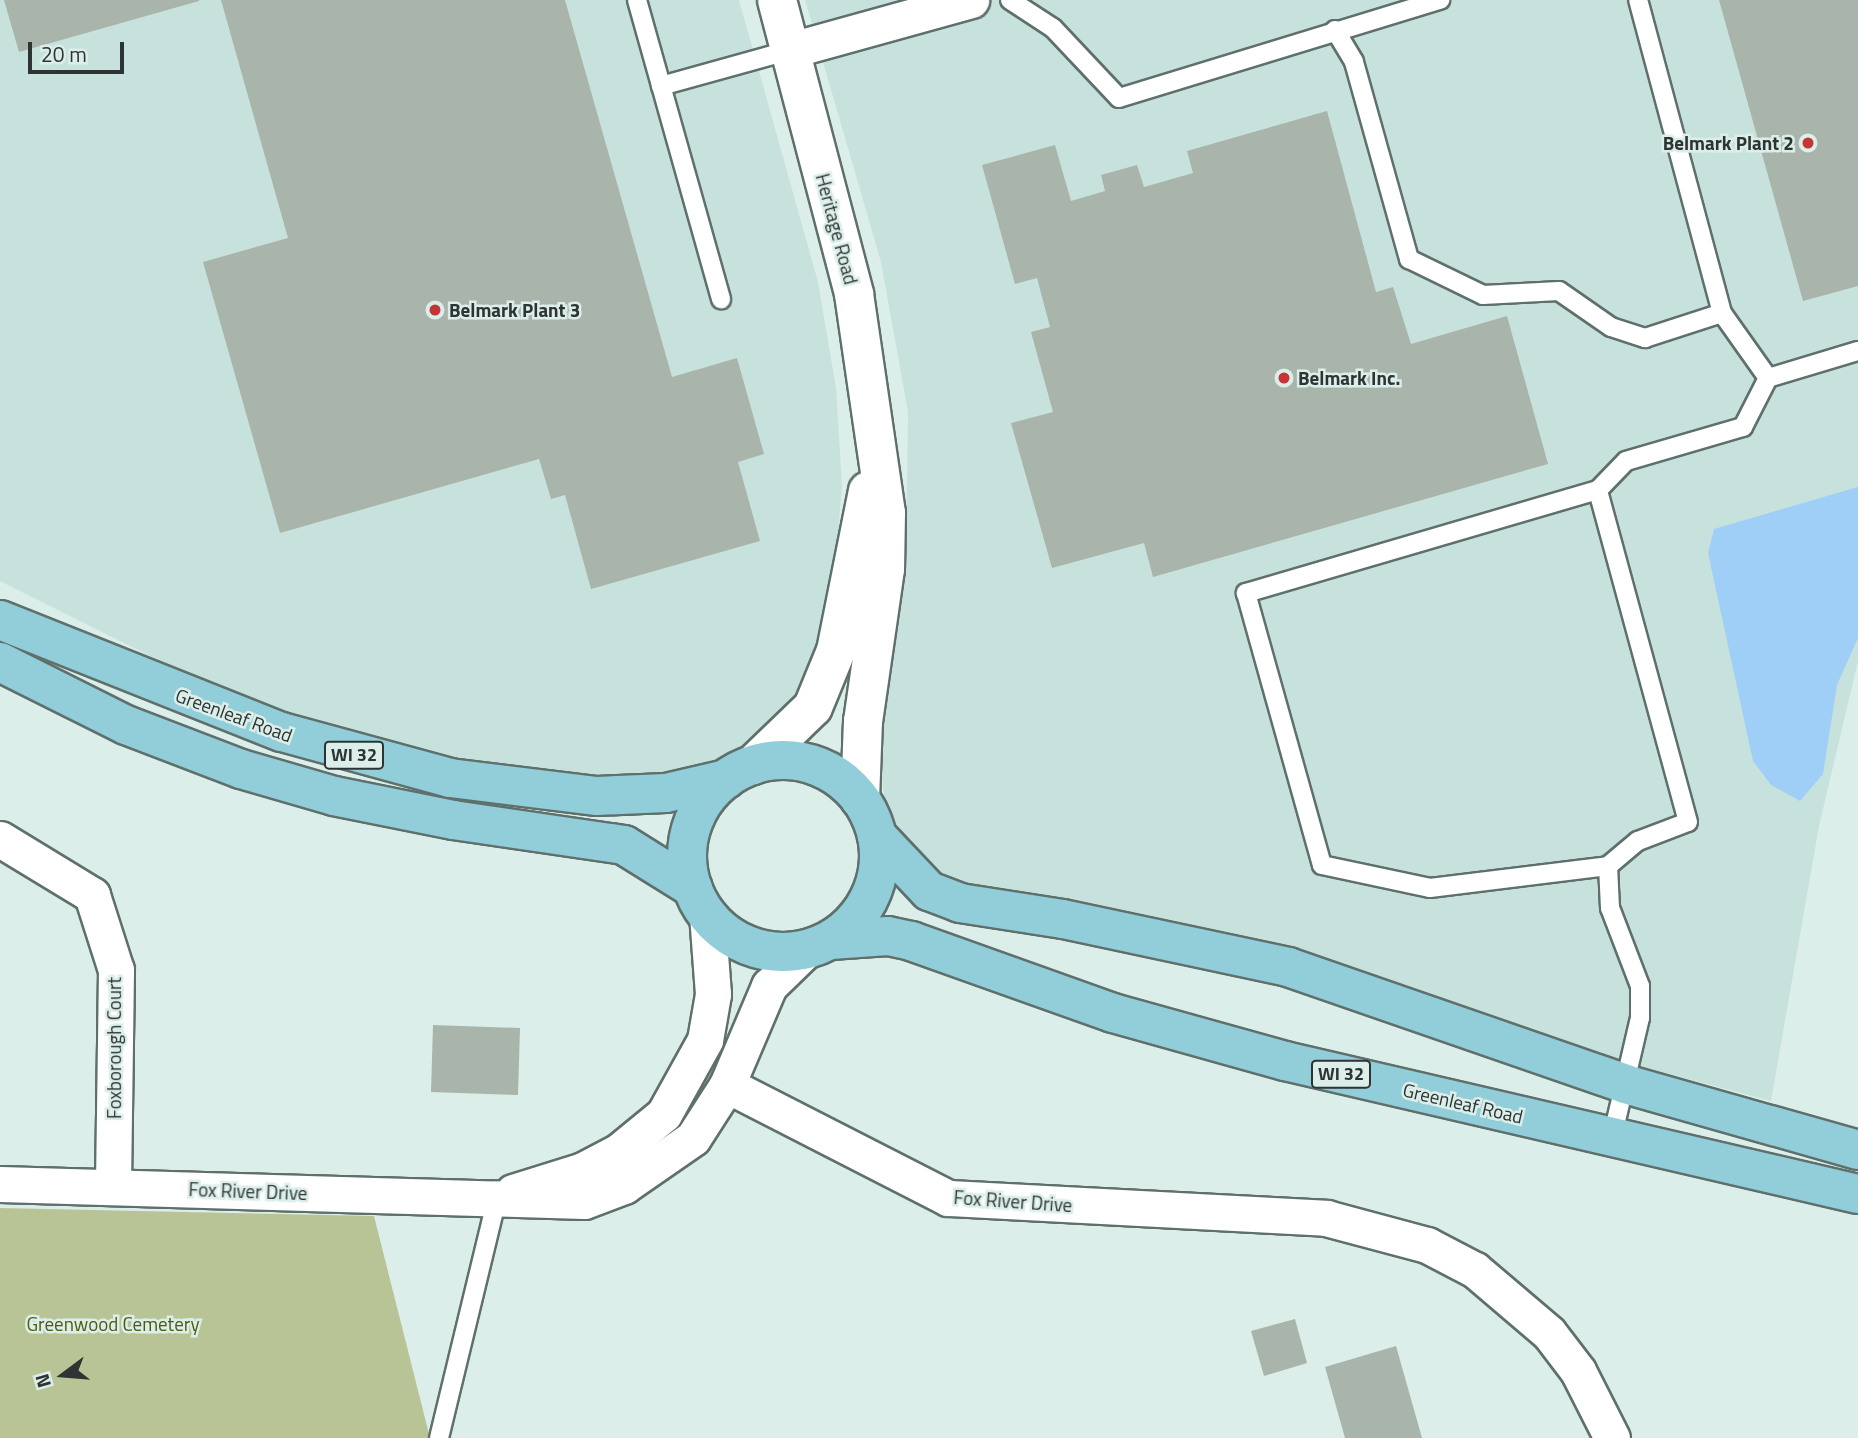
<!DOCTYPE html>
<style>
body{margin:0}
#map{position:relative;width:1858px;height:1438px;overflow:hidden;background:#dbeee9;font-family:"Titillium Web",sans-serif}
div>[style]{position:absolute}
.built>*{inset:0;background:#c7e2dd}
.green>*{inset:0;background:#b9c496}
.water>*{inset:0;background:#9fcff6}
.building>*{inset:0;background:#a9b5aa}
.roads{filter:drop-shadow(2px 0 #5f706c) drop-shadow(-2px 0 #5f706c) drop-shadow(0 2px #5f706c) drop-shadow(0 -2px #5f706c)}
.lane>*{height:18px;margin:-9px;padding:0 9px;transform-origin:9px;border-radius:9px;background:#fff}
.street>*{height:35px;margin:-17.5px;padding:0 17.5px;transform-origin:17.5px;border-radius:17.5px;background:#fff}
.secondary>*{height:38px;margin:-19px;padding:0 19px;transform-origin:19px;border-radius:19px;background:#fff}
.primary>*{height:38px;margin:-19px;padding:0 19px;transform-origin:19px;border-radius:19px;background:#91ceda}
.primary>.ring{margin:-19px;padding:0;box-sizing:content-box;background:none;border:38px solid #91ceda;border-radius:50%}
.dots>*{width:19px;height:19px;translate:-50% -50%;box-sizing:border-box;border:4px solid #dbeee9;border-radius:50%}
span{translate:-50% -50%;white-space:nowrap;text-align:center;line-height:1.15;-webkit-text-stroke:5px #dbeee9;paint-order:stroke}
.shield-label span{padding:2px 5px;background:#dbeee9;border:2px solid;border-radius:5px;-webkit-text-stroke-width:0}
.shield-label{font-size:18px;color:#2d3433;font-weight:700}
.poi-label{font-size:19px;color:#2d3433;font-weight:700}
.right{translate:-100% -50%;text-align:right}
.left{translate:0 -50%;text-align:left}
.street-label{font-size:19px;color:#2d3433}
.park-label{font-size:19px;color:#4f5b0c}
.north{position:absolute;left:28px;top:1340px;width:70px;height:70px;-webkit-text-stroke:5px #dbeee9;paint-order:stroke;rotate:254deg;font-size:19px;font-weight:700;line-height:28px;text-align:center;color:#2d3433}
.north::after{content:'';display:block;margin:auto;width:24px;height:32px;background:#2d3433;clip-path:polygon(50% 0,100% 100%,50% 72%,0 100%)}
.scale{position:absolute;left:28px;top:42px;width:96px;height:32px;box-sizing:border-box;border:4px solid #2d3433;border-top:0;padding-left:9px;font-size:21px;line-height:24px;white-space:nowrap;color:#2d3433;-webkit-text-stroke:5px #dbeee9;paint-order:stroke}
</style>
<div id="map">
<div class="built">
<i style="clip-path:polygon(0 0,739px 0,818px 282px,836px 388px,842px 486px,835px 570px,822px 643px,797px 701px,752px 745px,704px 768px,612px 780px,510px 774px,349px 737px,236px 699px,0 581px)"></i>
<i style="clip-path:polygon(805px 0,1858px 0,1858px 661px,1819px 826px,1771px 1101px,953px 883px,904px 842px,885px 808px,879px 744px,885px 658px,906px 564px,908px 412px,881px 262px)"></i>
</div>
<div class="green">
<i style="clip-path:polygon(0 1208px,374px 1216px,430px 1438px,0 1438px)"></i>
</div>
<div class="water">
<i style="clip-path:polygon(1858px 487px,1858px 638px,1837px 685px,1823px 774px,1800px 801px,1771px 785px,1753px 761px,1708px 553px,1714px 529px)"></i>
</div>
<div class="building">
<i style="clip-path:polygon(4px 0,199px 0,199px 1px,19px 52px)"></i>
<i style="clip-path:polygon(221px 0,565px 0,672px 377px,737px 358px,764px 454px,738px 462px,760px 541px,591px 589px,565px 495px,551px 499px,539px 459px,280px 533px,203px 262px,288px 238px)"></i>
<i style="clip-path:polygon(1719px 0,1858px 0,1858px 286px,1803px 301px)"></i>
<i style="clip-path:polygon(1327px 111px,1376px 292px,1393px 287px,1411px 344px,1507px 316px,1548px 464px,1153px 577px,1144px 543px,1052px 568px,1011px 423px,1053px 412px,1031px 332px,1050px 327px,1037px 278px,1015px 284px,982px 165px,1055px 145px,1071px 201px,1105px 191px,1101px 175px,1137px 165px,1144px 187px,1193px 173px,1187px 151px)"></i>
<i style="clip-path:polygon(433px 1025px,520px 1028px,518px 1095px,431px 1092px)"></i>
<i style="clip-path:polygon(1295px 1319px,1307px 1363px,1264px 1376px,1251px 1331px)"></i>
<i style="clip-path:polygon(1396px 1346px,1422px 1438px,1345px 1438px,1325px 1367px)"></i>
</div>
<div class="roads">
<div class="lane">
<i style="left:637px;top:0;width:311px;rotate:74.3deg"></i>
<i style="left:1010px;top:0;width:51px;rotate:33.1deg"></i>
<i style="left:1053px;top:28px;width:96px;rotate:46.7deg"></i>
<i style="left:1119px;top:98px;width:336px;rotate:-17deg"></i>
<i style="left:1335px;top:30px;width:37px;rotate:59deg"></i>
<i style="left:1354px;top:62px;width:205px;rotate:74.4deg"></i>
<i style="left:1409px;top:259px;width:82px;rotate:25.9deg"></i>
<i style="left:1483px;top:295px;width:76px;rotate:-3deg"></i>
<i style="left:1559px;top:291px;width:63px;rotate:34.7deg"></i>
<i style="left:1611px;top:327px;width:36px;rotate:18deg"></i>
<i style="left:1645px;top:338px;width:81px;rotate:-18deg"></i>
<i style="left:1722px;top:313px;width:324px;rotate:-105deg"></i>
<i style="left:661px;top:86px;width:135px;rotate:-15.5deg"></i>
<i style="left:1722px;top:313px;width:80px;rotate:54.7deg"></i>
<i style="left:1768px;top:378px;width:94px;rotate:-16.7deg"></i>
<i style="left:1598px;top:490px;width:367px;rotate:163.7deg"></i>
<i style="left:1246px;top:593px;width:282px;rotate:74.4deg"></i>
<i style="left:1322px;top:865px;width:110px;rotate:12deg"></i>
<i style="left:1430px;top:888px;width:179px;rotate:-7deg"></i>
<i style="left:1612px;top:1138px;width:123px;rotate:-76.9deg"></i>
<i style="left:1640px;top:1018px;width:32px;rotate:-90deg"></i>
<i style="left:1640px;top:986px;width:84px;rotate:-111deg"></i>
<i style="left:1610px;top:908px;width:42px;rotate:-92.7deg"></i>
<i style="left:1608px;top:866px;width:39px;rotate:-40deg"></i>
<i style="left:1638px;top:841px;width:53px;rotate:-20.8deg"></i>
<i style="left:1688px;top:822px;width:344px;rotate:-105.2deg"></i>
<i style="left:1598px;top:490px;width:40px;rotate:-46deg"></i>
<i style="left:1626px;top:461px;width:122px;rotate:-16.2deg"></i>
<i style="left:1743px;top:427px;width:55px;rotate:-63deg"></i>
<i style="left:439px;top:1438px;width:246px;rotate:-76.4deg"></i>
</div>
<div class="street">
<i style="left:791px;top:50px;width:187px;rotate:-15.5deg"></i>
<i style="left:0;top:839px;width:108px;rotate:31.3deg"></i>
<i style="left:92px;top:895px;width:79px;rotate:72.3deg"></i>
<i style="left:116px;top:970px;width:216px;rotate:90.8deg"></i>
<i style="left:727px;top:1085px;width:248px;rotate:27.1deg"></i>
<i style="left:948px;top:1198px;width:379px;rotate:3deg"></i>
<i style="left:1326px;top:1218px;width:105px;rotate:15deg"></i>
<i style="left:1427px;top:1245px;width:54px;rotate:27.5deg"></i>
<i style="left:1475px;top:1270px;width:97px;rotate:40.4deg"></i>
<i style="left:1549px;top:1333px;width:48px;rotate:52.7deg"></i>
<i style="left:1578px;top:1371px;width:75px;rotate:63.1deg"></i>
<i style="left:0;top:1184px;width:584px;rotate:1.67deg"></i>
<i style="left:584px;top:1201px;width:43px;rotate:-20.6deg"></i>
<i style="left:624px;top:1186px;width:84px;rotate:-34.8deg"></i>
<i style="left:693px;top:1138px;width:63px;rotate:-57.3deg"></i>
<i style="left:727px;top:1085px;width:108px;rotate:-67deg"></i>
<i style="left:769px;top:986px;width:52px;rotate:-44.2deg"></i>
<i style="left:513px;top:1192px;width:73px;rotate:-17.4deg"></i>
<i style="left:583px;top:1170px;width:41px;rotate:-27.8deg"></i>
<i style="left:619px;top:1151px;width:58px;rotate:-39.4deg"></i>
<i style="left:664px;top:1114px;width:85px;rotate:-61deg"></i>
<i style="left:705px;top:1040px;width:47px;rotate:-80.1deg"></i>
<i style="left:713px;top:994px;width:79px;rotate:-94.3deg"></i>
</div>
<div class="secondary">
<i style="left:777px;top:0;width:304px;rotate:75.3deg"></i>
<i style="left:854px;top:294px;width:221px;rotate:81.7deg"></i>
<i style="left:886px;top:513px;width:56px;rotate:91deg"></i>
<i style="left:885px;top:569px;width:154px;rotate:98.2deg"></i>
<i style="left:863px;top:721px;width:78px;rotate:92.2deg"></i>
<i style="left:753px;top:765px;width:83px;rotate:-44deg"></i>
<i style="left:813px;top:707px;width:61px;rotate:-67.7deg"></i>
<i style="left:836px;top:651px;width:163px;rotate:-78.7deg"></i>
</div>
<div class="primary">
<i style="left:0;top:620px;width:303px;rotate:21.7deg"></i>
<i style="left:282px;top:732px;width:174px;rotate:15.3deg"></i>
<i style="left:450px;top:778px;width:148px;rotate:7deg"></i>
<i style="left:597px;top:796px;width:69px;rotate:-2.5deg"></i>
<i style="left:666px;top:793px;width:62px;rotate:-13.1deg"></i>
<i style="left:0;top:662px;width:141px;rotate:26.6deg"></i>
<i style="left:126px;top:725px;width:123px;rotate:20.9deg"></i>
<i style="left:241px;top:769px;width:97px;rotate:16.2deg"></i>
<i style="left:334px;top:796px;width:121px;rotate:11.4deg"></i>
<i style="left:453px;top:820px;width:173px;rotate:8.3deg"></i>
<i style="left:624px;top:845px;width:81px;rotate:31.9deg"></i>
<i class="ring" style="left:687px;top:760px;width:154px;height:154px"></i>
<i style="left:877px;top:836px;width:76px;rotate:46.6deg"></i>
<i style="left:929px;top:891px;width:33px;rotate:21deg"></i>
<i style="left:960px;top:903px;width:104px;rotate:8.8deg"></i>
<i style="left:1063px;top:919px;width:230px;rotate:12deg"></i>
<i style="left:1288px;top:967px;width:357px;rotate:19.1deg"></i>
<i style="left:1625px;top:1084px;width:242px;rotate:15.8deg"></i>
<i style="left:831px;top:940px;width:57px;rotate:-4deg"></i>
<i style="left:888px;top:936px;width:24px;rotate:12deg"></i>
<i style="left:911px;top:941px;width:214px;rotate:19.6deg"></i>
<i style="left:1113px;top:1013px;width:179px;rotate:15.6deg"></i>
<i style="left:1285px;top:1061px;width:588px;rotate:13.07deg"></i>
</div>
</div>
<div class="dots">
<i style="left:1808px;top:143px;background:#c43535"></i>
<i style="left:435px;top:310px;background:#c43535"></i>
<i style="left:1284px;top:378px;background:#c43535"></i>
</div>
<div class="shield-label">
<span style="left:354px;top:755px">WI 32</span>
<span style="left:1341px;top:1074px">WI 32</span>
</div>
<div class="poi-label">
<span class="right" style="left:1794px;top:143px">Belmark Plant 2</span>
<span class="left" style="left:449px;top:310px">Belmark Plant 3</span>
<span class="left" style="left:1298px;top:378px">Belmark Inc.</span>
</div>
<div class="street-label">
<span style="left:837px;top:229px;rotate:75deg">Heritage Road</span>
<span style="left:234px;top:715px;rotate:20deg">Greenleaf Road</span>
<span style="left:114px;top:1048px;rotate:-90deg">Foxborough Court</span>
<span style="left:1463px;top:1103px;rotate:13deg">Greenleaf Road</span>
<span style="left:248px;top:1191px;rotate:2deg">Fox River Drive</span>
<span style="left:1013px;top:1201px;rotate:4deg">Fox River Drive</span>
</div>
<div class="park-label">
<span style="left:113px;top:1324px">Greenwood Cemetery</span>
</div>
<div class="north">N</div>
<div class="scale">20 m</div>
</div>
